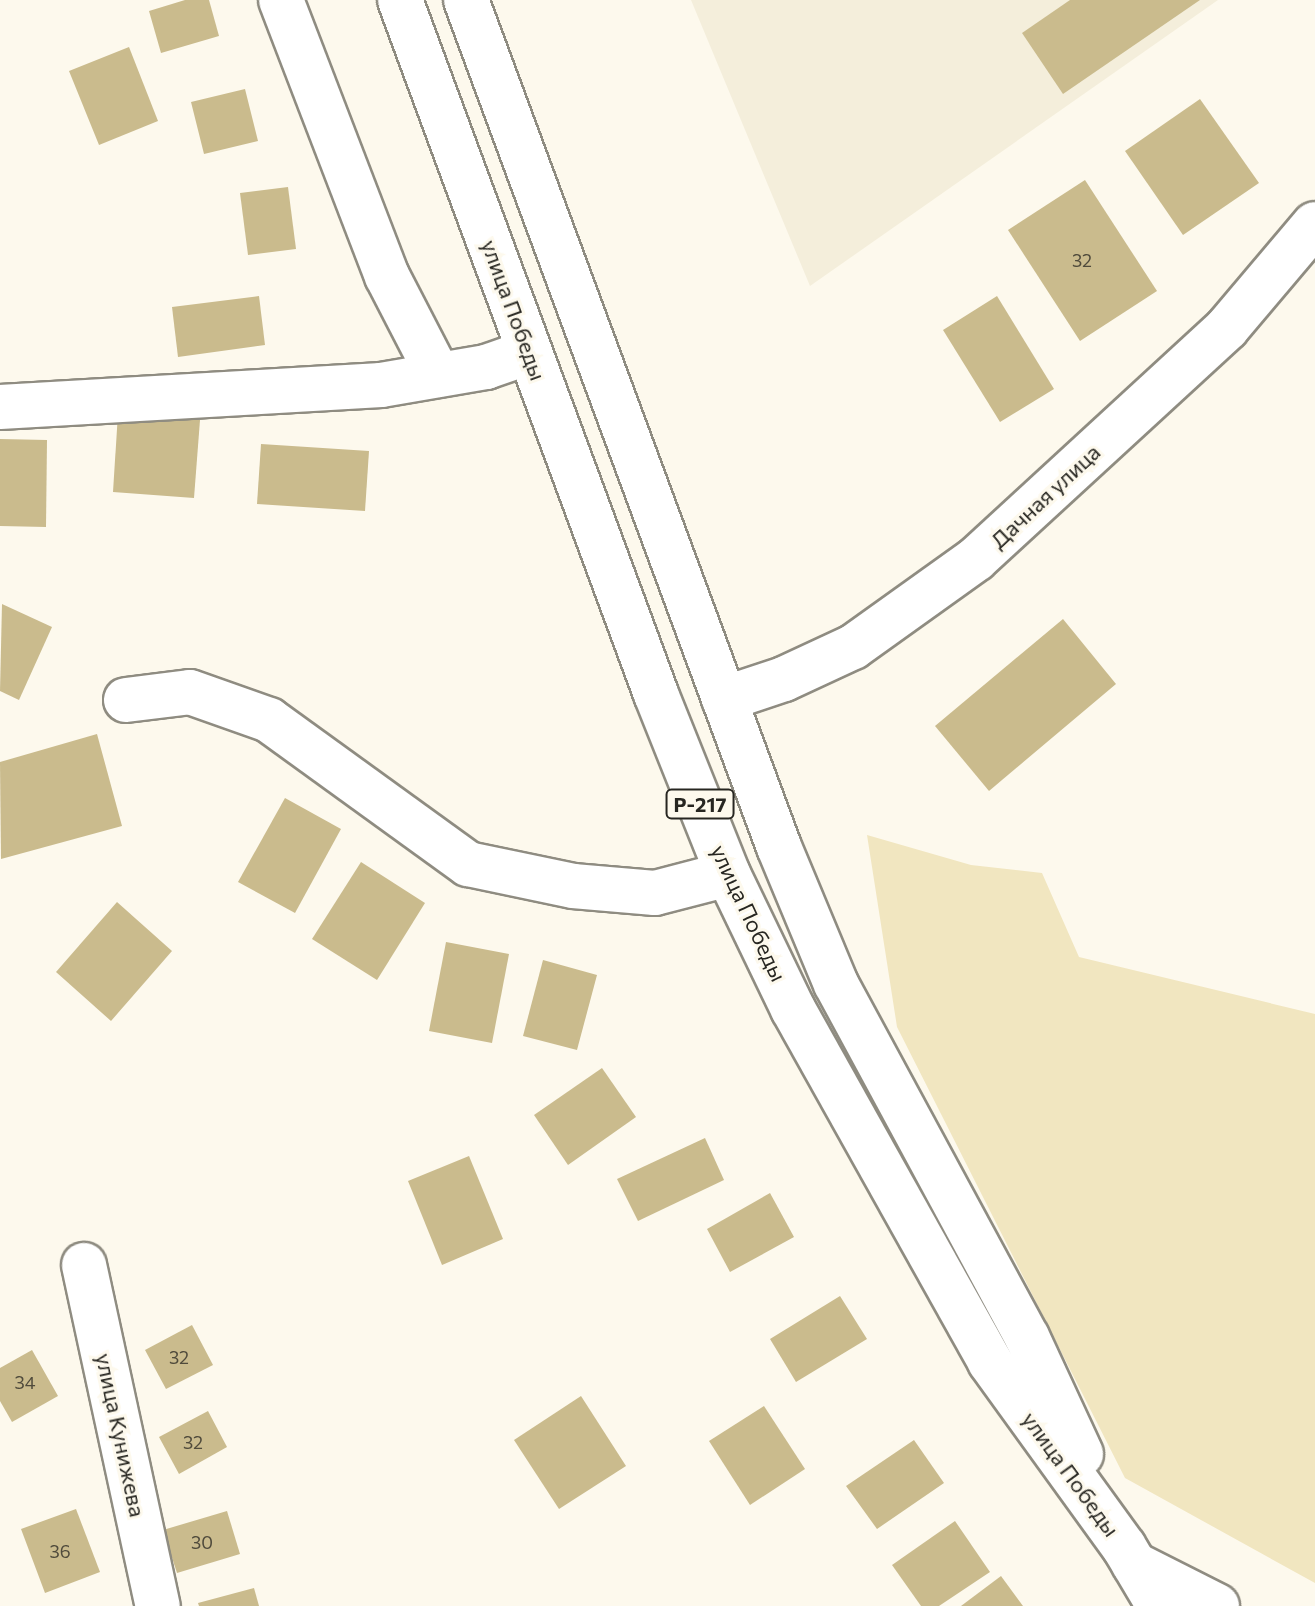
<!DOCTYPE html>
<meta charset="utf-8">
<style>
body{margin:0}
#map{position:relative;width:1315px;height:1606px;overflow:hidden;background:#fdf9ed;font-family:Commissioner,sans-serif}
div>[style]{position:absolute}
.built>*{inset:0;background:#f4eedb}
.green>*{inset:0;background:#f1e6c0}
.building>*{inset:0;background:#cabb8d}
.roads{filter:drop-shadow(2px 0 #8f8c81) drop-shadow(-2px 0 #8f8c81) drop-shadow(0 2px #8f8c81) drop-shadow(0 -2px #8f8c81)}
.minor>*{height:44px;margin:-22px;padding:0 22px;transform-origin:22px;border-radius:22px;background:#fff}
.major>*{height:44px;margin:-22px;padding:0 22px;transform-origin:22px;border-radius:22px;background:#fff}
.highway>*{height:44px;margin:-22px;padding:0 22px;transform-origin:22px;border-radius:22px;background:#fff}
span{translate:-50% -50%;white-space:nowrap;text-align:center;line-height:1.15;-webkit-text-stroke:6px #fdf9ed;paint-order:stroke}
.number-label{font-size:18px;color:#504b3c}
.number-label span{-webkit-text-stroke-width:0}
.shield-label span{padding:2px 6px;background:#fdf9ed;border:2px solid;border-radius:6px;-webkit-text-stroke-width:0}
.shield-label{font-size:20px;color:#272621;font-weight:700}
.street-label{font-size:22px;color:#272621}
</style>
<div id="map">
<div class="built">
<i style="clip-path:polygon(691px 0,1218px 0,810px 286px)"></i>
</div>
<div class="green">
<i style="clip-path:polygon(867px 835px,971px 865px,1042px 873px,1079px 957px,1315px 1014px,1315px 1583px,1125px 1478px,897px 1027px)"></i>
</div>
<div class="building">
<i style="clip-path:polygon(185px 0,209px 0,219px 36px,161px 53px,149px 11px)"></i>
<i style="clip-path:polygon(1070px 0,1200px 0,1063px 94px,1022px 33px)"></i>
<i style="clip-path:polygon(129px 47px,158px 121px,99px 145px,69px 71px)"></i>
<i style="clip-path:polygon(245px 89px,258px 141px,204px 154px,191px 102px)"></i>
<i style="clip-path:polygon(1200px 99px,1259px 183px,1183px 235px,1125px 151px)"></i>
<i style="clip-path:polygon(1085px 180px,1157px 291px,1080px 341px,1008px 230px)"></i>
<i style="clip-path:polygon(288px 187px,296px 249px,248px 255px,240px 193px)"></i>
<i style="clip-path:polygon(259px 296px,265px 345px,178px 357px,172px 307px)"></i>
<i style="clip-path:polygon(997px 296px,1054px 389px,1000px 422px,943px 330px)"></i>
<i style="clip-path:polygon(118px 413px,200px 420px,194px 498px,113px 492px)"></i>
<i style="clip-path:polygon(0 439px,47px 440px,46px 527px,0 526px)"></i>
<i style="clip-path:polygon(261px 444px,369px 451px,365px 511px,257px 504px)"></i>
<i style="clip-path:polygon(2px 604px,52px 627px,19px 700px,0 691px)"></i>
<i style="clip-path:polygon(1063px 619px,1116px 684px,989px 791px,935px 726px)"></i>
<i style="clip-path:polygon(97px 734px,122px 826px,1px 859px,0 762px)"></i>
<i style="clip-path:polygon(285px 798px,341px 829px,295px 913px,238px 882px)"></i>
<i style="clip-path:polygon(361px 862px,425px 903px,377px 980px,312px 939px)"></i>
<i style="clip-path:polygon(117px 902px,172px 951px,111px 1021px,56px 972px)"></i>
<i style="clip-path:polygon(446px 942px,509px 954px,492px 1043px,429px 1031px)"></i>
<i style="clip-path:polygon(543px 960px,597px 975px,577px 1050px,523px 1036px)"></i>
<i style="clip-path:polygon(602px 1068px,636px 1117px,568px 1165px,534px 1115px)"></i>
<i style="clip-path:polygon(705px 1138px,724px 1180px,638px 1221px,617px 1179px)"></i>
<i style="clip-path:polygon(469px 1156px,503px 1239px,442px 1265px,408px 1181px)"></i>
<i style="clip-path:polygon(770px 1193px,794px 1237px,730px 1272px,707px 1229px)"></i>
<i style="clip-path:polygon(840px 1296px,867px 1339px,796px 1382px,770px 1339px)"></i>
<i style="clip-path:polygon(192px 1325px,213px 1365px,166px 1389px,145px 1350px)"></i>
<i style="clip-path:polygon(32px 1350px,58px 1396px,12px 1422px,0 1401px,0 1368px)"></i>
<i style="clip-path:polygon(581px 1396px,626px 1466px,559px 1509px,514px 1440px)"></i>
<i style="clip-path:polygon(764px 1406px,805px 1469px,750px 1505px,709px 1441px)"></i>
<i style="clip-path:polygon(208px 1411px,227px 1447px,179px 1474px,159px 1437px)"></i>
<i style="clip-path:polygon(914px 1440px,944px 1483px,877px 1529px,846px 1486px)"></i>
<i style="clip-path:polygon(76px 1509px,100px 1572px,45px 1593px,21px 1529px)"></i>
<i style="clip-path:polygon(227px 1511px,240px 1554px,177px 1573px,163px 1530px)"></i>
<i style="clip-path:polygon(955px 1521px,990px 1572px,939px 1606px,921px 1606px,892px 1565px)"></i>
<i style="clip-path:polygon(1001px 1576px,1023px 1606px,961px 1606px)"></i>
<i style="clip-path:polygon(254px 1588px,259px 1606px,199px 1606px,198px 1603px)"></i>
</div>
<div class="roads">
<div class="minor">
<i style="left:281px;top:0;width:296px;rotate:69deg"></i>
<i style="left:387px;top:276px;width:111px;rotate:62.7deg"></i>
<i style="left:0;top:407px;width:382px;rotate:-3.3deg"></i>
<i style="left:381px;top:385px;width:107px;rotate:-9.7deg"></i>
<i style="left:486px;top:367px;width:46px;rotate:-19.2deg"></i>
<i style="left:724px;top:699px;width:63px;rotate:-18.4deg"></i>
<i style="left:784px;top:679px;width:76px;rotate:-24.9deg"></i>
<i style="left:853px;top:647px;width:151px;rotate:-35.6deg"></i>
<i style="left:976px;top:559px;width:341px;rotate:-42.6deg"></i>
<i style="left:1227px;top:328px;width:136px;rotate:-49.8deg"></i>
<i style="left:126px;top:700px;width:64px;rotate:-7.1deg"></i>
<i style="left:190px;top:692px;width:84px;rotate:19.5deg"></i>
<i style="left:269px;top:720px;width:246px;rotate:35.9deg"></i>
<i style="left:468px;top:864px;width:107px;rotate:11.8deg"></i>
<i style="left:573px;top:886px;width:82px;rotate:4.9deg"></i>
<i style="left:655px;top:893px;width:75px;rotate:-14.6deg"></i>
<i style="left:84px;top:1265px;width:349px;rotate:77.8deg"></i>
</div>
<div class="major">
<i style="left:1134px;top:1564px;width:93px;rotate:26.8deg"></i>
</div>
<div class="highway">
<i style="left:400px;top:0;width:740px;rotate:69.75deg"></i>
<i style="left:656px;top:694px;width:194px;rotate:68.2deg"></i>
<i style="left:728px;top:874px;width:150px;rotate:64.3deg"></i>
<i style="left:793px;top:1009px;width:404px;rotate:60.8deg"></i>
<i style="left:990px;top:1362px;width:228px;rotate:54.1deg"></i>
<i style="left:1124px;top:1547px;width:69px;rotate:59.3deg"></i>
<i style="left:466px;top:0;width:903px;rotate:69.72deg"></i>
<i style="left:779px;top:847px;width:148px;rotate:67.4deg"></i>
<i style="left:836px;top:984px;width:401px;rotate:61.6deg"></i>
<i style="left:1027px;top:1337px;width:129px;rotate:65.2deg"></i>
</div>
</div>
<div class="number-label">
<span style="left:1082px;top:260px">32</span>
<span style="left:179px;top:1357px">32</span>
<span style="left:25px;top:1382px">34</span>
<span style="left:193px;top:1442px">32</span>
<span style="left:202px;top:1542px">30</span>
<span style="left:60px;top:1551px">36</span>
</div>
<div class="shield-label">
<span style="left:700px;top:804px">Р-217</span>
</div>
<div class="street-label">
<span style="left:514px;top:310px;rotate:70deg">улица Победы</span>
<span style="left:1045px;top:496px;rotate:-43deg">Дачная улица</span>
<span style="left:749px;top:913px;rotate:65deg">улица Победы</span>
<span style="left:121px;top:1435px;rotate:78deg">улица Кунижева</span>
<span style="left:1071px;top:1474px;rotate:54deg">улица Победы</span>
</div>
</div>
